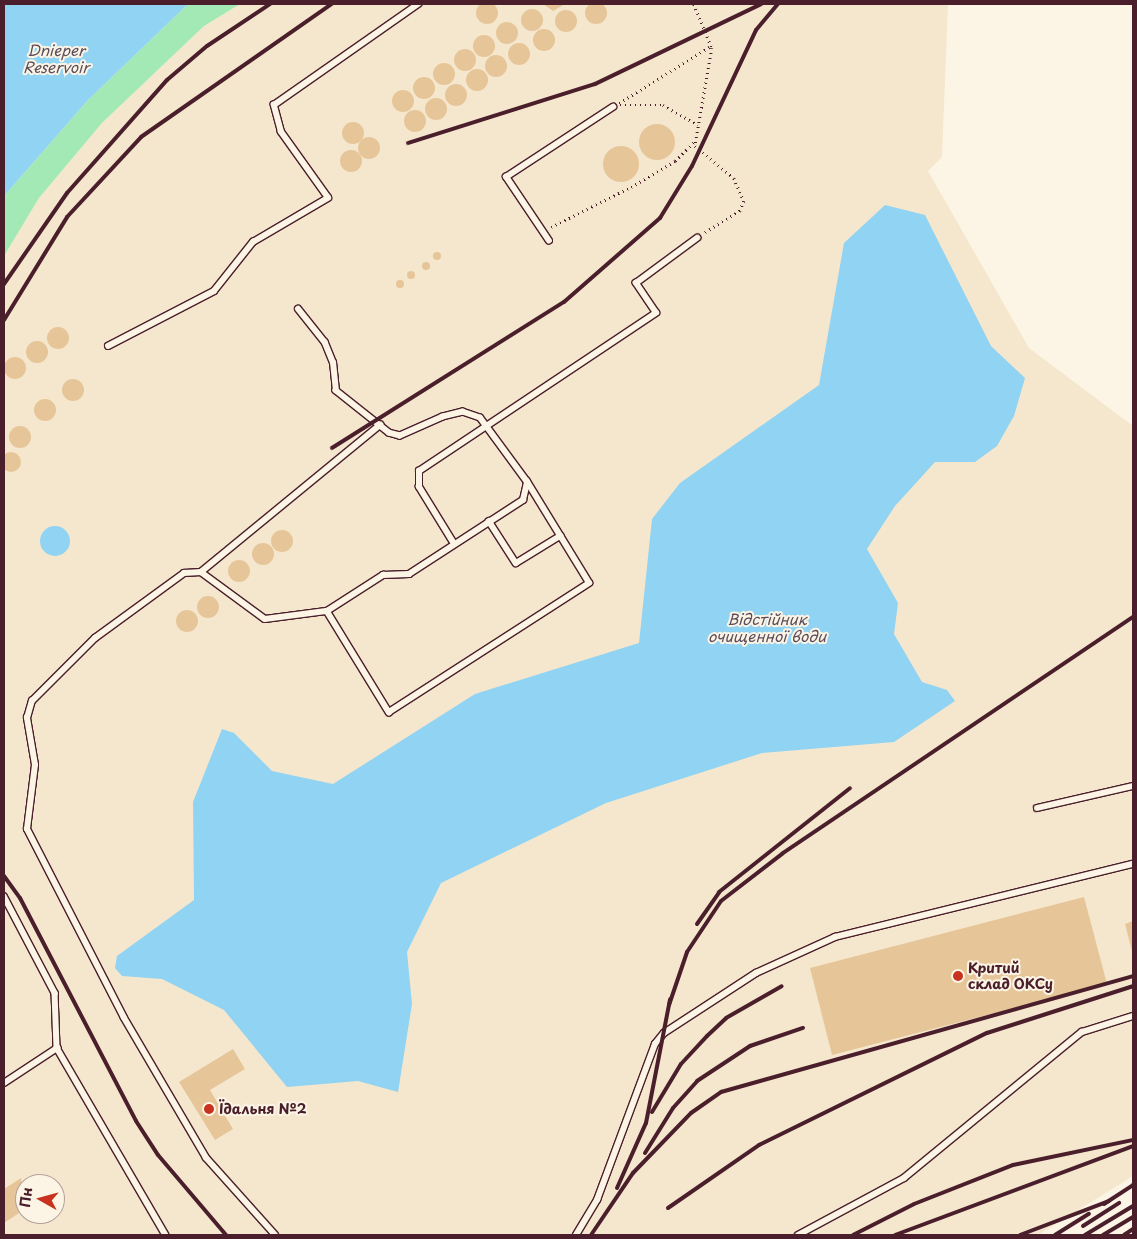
<!DOCTYPE html>
<meta charset="utf-8">
<style>
body{margin:0}
#map{position:relative;width:1137px;height:1239px;overflow:hidden;background:#fcf5e5;font-family:"Playpen Sans",sans-serif}
div>[style]{position:absolute}
.built>*{inset:0;background:#f5e7ce}
.green>*{inset:0;background:#a3e9b6}
.water>*{inset:0;background:#90d3f2}
.round{border-radius:50%}
.building>*{inset:0;background:#e6c698}
.path>*{height:2.5px;margin-top:-1.25px;transform-origin:0;background:repeating-linear-gradient(90deg,#4a1f2b 0 1px,transparent 0 5px)}
.roads{filter:drop-shadow(1px 0 #4a1f2b) drop-shadow(-1px 0 #4a1f2b) drop-shadow(0 1px #4a1f2b) drop-shadow(0 -1px #4a1f2b)}
.service>*{height:5.5px;margin:-2.75px;padding:0 2.75px;transform-origin:2.75px;border-radius:2.75px;background:#fcf5e5}
.rail>*{height:4px;margin:-2px;padding:0 2px;transform-origin:2px;border-radius:2px;background:#4a1f2b}
.dots>*{width:14px;height:14px;translate:-50% -50%;box-sizing:border-box;border:2px solid #fcf5e5;border-radius:50%}
span{translate:-50% -50%;white-space:nowrap;text-align:center;line-height:1.15;-webkit-text-stroke:4px #fcf5e5;paint-order:stroke}
.poi-label{font-size:14px;color:#4a1f2b;font-weight:700}
.left{translate:0 -50%;text-align:left}
.water-label{font-size:15px;color:#5c4c5d;font-style:italic}
.frame{position:absolute;inset:0;border:5px solid #4a1f2b;pointer-events:none}
.north{position:absolute;left:15px;top:1174px;width:50px;height:50px;box-sizing:border-box;background:#fcf5e5;border:1px solid #b59f9b;border-radius:50%;rotate:277deg;font-size:14px;font-weight:700;line-height:20px;text-align:center;color:#4a1f2b}
.north::after{content:'';display:block;margin:auto;width:18px;height:22px;background:#c8321e;clip-path:polygon(50% 0,100% 100%,50% 72%,0 100%)}
</style>
<div id="map">
<div class="built">
<i style="clip-path:polygon(evenodd,240px 4px,948px 4px,942px 157px,928px 171px,1029px 348px,1133px 426px,1133px 1176px,1038px 1235px,4px 1235px,4px 256px,39px 198px,102px 123px,204px 26px,240px 4px,25px 1184px,55px 1184px,55px 1214px,25px 1214px,25px 1184px)"></i>
</div>
<div class="green">
<i style="clip-path:polygon(188px 4px,240px 4px,204px 26px,102px 123px,39px 198px,4px 256px,4px 196px,88px 100px)"></i>
</div>
<div class="water">
<i style="clip-path:polygon(4px 4px,188px 4px,88px 100px,4px 196px)"></i>
<i style="clip-path:polygon(885px 205px,925px 215px,991px 346px,1025px 378px,1014px 416px,997px 446px,975px 462px,935px 462px,895px 506px,867px 549px,898px 603px,894px 634px,922px 682px,947px 690px,955px 701px,894px 742px,762px 753px,606px 803px,441px 883px,407px 952px,412px 1004px,398px 1092px,358px 1081px,287px 1087px,224px 1010px,162px 979px,122px 976px,115px 968px,117px 956px,194px 900px,193px 802px,222px 729px,234px 733px,272px 771px,333px 784px,475px 694px,639px 643px,652px 519px,680px 483px,819px 385px,844px 243px)"></i>
<i class="round" style="left:40px;top:526px;width:30px;height:30px"></i>
</div>
<div class="building">
<i class="round" style="left:476px;top:2px;width:22px;height:22px"></i>
<i class="round" style="left:585px;top:2px;width:22px;height:22px"></i>
<i style="clip-path:polygon(543px 4px,565px 4px,553px 11px)"></i>
<i class="round" style="left:521px;top:9px;width:22px;height:22px"></i>
<i class="round" style="left:555px;top:10px;width:22px;height:22px"></i>
<i class="round" style="left:496px;top:22px;width:22px;height:22px"></i>
<i class="round" style="left:533px;top:29px;width:22px;height:22px"></i>
<i class="round" style="left:473px;top:35px;width:22px;height:22px"></i>
<i class="round" style="left:508px;top:43px;width:22px;height:22px"></i>
<i class="round" style="left:454px;top:49px;width:22px;height:22px"></i>
<i class="round" style="left:485px;top:55px;width:22px;height:22px"></i>
<i class="round" style="left:433px;top:63px;width:22px;height:22px"></i>
<i class="round" style="left:466px;top:69px;width:22px;height:22px"></i>
<i class="round" style="left:413px;top:77px;width:22px;height:22px"></i>
<i class="round" style="left:445px;top:84px;width:22px;height:22px"></i>
<i class="round" style="left:392px;top:90px;width:22px;height:22px"></i>
<i class="round" style="left:425px;top:98px;width:22px;height:22px"></i>
<i class="round" style="left:404px;top:110px;width:22px;height:22px"></i>
<i class="round" style="left:342px;top:122px;width:22px;height:22px"></i>
<i class="round" style="left:639px;top:124px;width:36px;height:36px"></i>
<i class="round" style="left:358px;top:137px;width:22px;height:22px"></i>
<i class="round" style="left:603px;top:146px;width:36px;height:36px"></i>
<i class="round" style="left:340px;top:150px;width:22px;height:22px"></i>
<i class="round" style="left:433px;top:252px;width:8px;height:8px"></i>
<i class="round" style="left:422px;top:262px;width:8px;height:8px"></i>
<i class="round" style="left:407px;top:271px;width:8px;height:8px"></i>
<i class="round" style="left:396px;top:280px;width:8px;height:8px"></i>
<i class="round" style="left:47px;top:327px;width:22px;height:22px"></i>
<i class="round" style="left:26px;top:341px;width:22px;height:22px"></i>
<i class="round" style="left:4px;top:357px;width:22px;height:22px"></i>
<i class="round" style="left:62px;top:379px;width:22px;height:22px"></i>
<i class="round" style="left:34px;top:399px;width:22px;height:22px"></i>
<i class="round" style="left:9px;top:426px;width:22px;height:22px"></i>
<i class="round" style="left:1px;top:452px;width:20px;height:20px"></i>
<i class="round" style="left:271px;top:530px;width:22px;height:22px"></i>
<i class="round" style="left:252px;top:543px;width:22px;height:22px"></i>
<i class="round" style="left:228px;top:560px;width:22px;height:22px"></i>
<i class="round" style="left:197px;top:596px;width:22px;height:22px"></i>
<i class="round" style="left:176px;top:610px;width:22px;height:22px"></i>
<i style="clip-path:polygon(1084px 897px,1107px 984px,832px 1055px,810px 968px)"></i>
<i style="clip-path:polygon(1133px 921px,1133px 955px,1125px 924px)"></i>
<i style="clip-path:polygon(233px 1049px,245px 1069px,210px 1090px,233px 1129px,215px 1140px,179px 1082px)"></i>
<i style="clip-path:polygon(21px 1178px,25px 1209px,4px 1223px,4px 1189px)"></i>
</div>
<div class="path">
<i style="left:694px;top:4px;width:48px;rotate:67.8deg"></i>
<i style="left:712px;top:48px;width:99px;rotate:99.8deg"></i>
<i style="left:695px;top:146px;width:50px;rotate:39.4deg"></i>
<i style="left:734px;top:178px;width:25px;rotate:67deg"></i>
<i style="left:744px;top:201px;width:11px;rotate:112deg"></i>
<i style="left:740px;top:211px;width:44px;rotate:148.1deg"></i>
<i style="left:619px;top:103px;width:108px;rotate:-31.8deg"></i>
<i style="left:620px;top:105px;width:43px"></i>
<i style="left:663px;top:105px;width:40px;rotate:29.7deg"></i>
<i style="left:551px;top:227px;width:89px;rotate:-26.6deg"></i>
<i style="left:631px;top:187px;width:51px;rotate:-30.6deg"></i>
<i style="left:675px;top:161px;width:28px;rotate:-45deg"></i>
</div>
<div class="roads">
<div class="service">
<i style="left:549px;top:241px;width:77px;rotate:-123.9deg"></i>
<i style="left:506px;top:177px;width:128px;rotate:-33.2deg"></i>
<i style="left:108px;top:346px;width:119px;rotate:-27.4deg"></i>
<i style="left:214px;top:291px;width:63px;rotate:-51.5deg"></i>
<i style="left:253px;top:242px;width:87px;rotate:-30.4deg"></i>
<i style="left:328px;top:198px;width:81px;rotate:-125.5deg"></i>
<i style="left:281px;top:132px;width:28px;rotate:-105deg"></i>
<i style="left:274px;top:105px;width:176px;rotate:-35deg"></i>
<i style="left:489px;top:521px;width:50px;rotate:57.3deg"></i>
<i style="left:516px;top:563px;width:52px;rotate:-31.5deg"></i>
<i style="left:454px;top:544px;width:67px;rotate:-121.6deg"></i>
<i style="left:419px;top:487px;width:16px;rotate:-90deg"></i>
<i style="left:419px;top:471px;width:285px;rotate:-33.7deg"></i>
<i style="left:656px;top:313px;width:36px;rotate:-124deg"></i>
<i style="left:636px;top:283px;width:76px;rotate:-36.4deg"></i>
<i style="left:201px;top:572px;width:232px;rotate:-39.4deg"></i>
<i style="left:327px;top:611px;width:119px;rotate:58.5deg"></i>
<i style="left:389px;top:712px;width:238px;rotate:-32.8deg"></i>
<i style="left:589px;top:583px;width:119px;rotate:-121.5deg"></i>
<i style="left:1037px;top:808px;width:98px;rotate:-12.9deg"></i>
<i style="left:4px;top:896px;width:110px;rotate:62.3deg"></i>
<i style="left:55px;top:993px;width:55px;rotate:87.9deg"></i>
<i style="left:4px;top:1083px;width:64px;rotate:-33.4deg"></i>
<i style="left:57px;top:1048px;width:216px;rotate:59.8deg"></i>
<i style="left:275px;top:1235px;width:103px;rotate:-131.9deg"></i>
<i style="left:206px;top:1158px;width:162px;rotate:-120.4deg"></i>
<i style="left:124px;top:1018px;width:212px;rotate:-117.2deg"></i>
<i style="left:27px;top:829px;width:64px;rotate:-82.9deg"></i>
<i style="left:35px;top:765px;width:48px;rotate:-99.7deg"></i>
<i style="left:27px;top:718px;width:18px;rotate:-74deg"></i>
<i style="left:32px;top:701px;width:89px;rotate:-45deg"></i>
<i style="left:95px;top:638px;width:110px;rotate:-36.1deg"></i>
<i style="left:184px;top:573px;width:17px;rotate:-3deg"></i>
<i style="left:201px;top:572px;width:79px;rotate:36.3deg"></i>
<i style="left:265px;top:619px;width:63px;rotate:-7.4deg"></i>
<i style="left:327px;top:611px;width:67px;rotate:-32.7deg"></i>
<i style="left:383px;top:575px;width:26px;rotate:-2deg"></i>
<i style="left:409px;top:574px;width:136px;rotate:-33deg"></i>
<i style="left:523px;top:500px;width:18px;rotate:-77deg"></i>
<i style="left:527px;top:482px;width:79px;rotate:-126.3deg"></i>
<i style="left:480px;top:418px;width:18px;rotate:-161deg"></i>
<i style="left:463px;top:412px;width:21px;rotate:166deg"></i>
<i style="left:443px;top:417px;width:47px;rotate:156.2deg"></i>
<i style="left:400px;top:436px;width:11px;rotate:-165deg"></i>
<i style="left:389px;top:433px;width:68px;rotate:-141.6deg"></i>
<i style="left:336px;top:391px;width:28px;rotate:-96deg"></i>
<i style="left:333px;top:363px;width:22px;rotate:-112deg"></i>
<i style="left:325px;top:343px;width:43px;rotate:-128.5deg"></i>
<i style="left:576px;top:1235px;width:41px;rotate:-59deg"></i>
<i style="left:597px;top:1200px;width:166px;rotate:-69.6deg"></i>
<i style="left:655px;top:1044px;width:14px;rotate:-51deg"></i>
<i style="left:664px;top:1033px;width:110px;rotate:-33.1deg"></i>
<i style="left:756px;top:973px;width:87px;rotate:-24.5deg"></i>
<i style="left:835px;top:937px;width:307px;rotate:-13.8deg"></i>
<i style="left:798px;top:1235px;width:120px;rotate:-28.3deg"></i>
<i style="left:904px;top:1178px;width:230px;rotate:-39.4deg"></i>
<i style="left:1082px;top:1032px;width:53px;rotate:-17.4deg"></i>
</div>
</div>
<div class="rail">
<i style="left:408px;top:143px;width:196px;rotate:-17.5deg"></i>
<i style="left:595px;top:84px;width:184px;rotate:-25.7deg"></i>
<i style="left:4px;top:284px;width:111px;rotate:-55.3deg"></i>
<i style="left:67px;top:193px;width:151px;rotate:-48.5deg"></i>
<i style="left:167px;top:80px;width:52px;rotate:-40.4deg"></i>
<i style="left:207px;top:46px;width:76px;rotate:-33.7deg"></i>
<i style="left:4px;top:320px;width:121px;rotate:-58.5deg"></i>
<i style="left:67px;top:217px;width:109px;rotate:-47.2deg"></i>
<i style="left:141px;top:137px;width:233px;rotate:-34.9deg"></i>
<i style="left:332px;top:448px;width:274px;rotate:-32.2deg"></i>
<i style="left:564px;top:302px;width:128px;rotate:-41.2deg"></i>
<i style="left:660px;top:218px;width:61px;rotate:-58.4deg"></i>
<i style="left:692px;top:166px;width:150px;rotate:-64.8deg"></i>
<i style="left:756px;top:30px;width:34px;rotate:-50deg"></i>
<i style="left:4px;top:876px;width:27px;rotate:54deg"></i>
<i style="left:20px;top:898px;width:251px;rotate:62.5deg"></i>
<i style="left:136px;top:1121px;width:40px;rotate:57.1deg"></i>
<i style="left:158px;top:1155px;width:105px;rotate:49.6deg"></i>
<i style="left:697px;top:924px;width:39px;rotate:-55deg"></i>
<i style="left:719px;top:892px;width:167px;rotate:-38.4deg"></i>
<i style="left:669px;top:1005px;width:56px;rotate:-71.2deg"></i>
<i style="left:687px;top:952px;width:61px;rotate:-56.3deg"></i>
<i style="left:721px;top:901px;width:78px;rotate:-37.7deg"></i>
<i style="left:783px;top:853px;width:422px;rotate:-34deg"></i>
<i style="left:652px;top:1112px;width:56px;rotate:-58.9deg"></i>
<i style="left:681px;top:1064px;width:38px;rotate:-47deg"></i>
<i style="left:707px;top:1036px;width:26px;rotate:-43deg"></i>
<i style="left:726px;top:1018px;width:64px;rotate:-29.7deg"></i>
<i style="left:645px;top:1153px;width:53px;rotate:-58.1deg"></i>
<i style="left:673px;top:1108px;width:36px;rotate:-48deg"></i>
<i style="left:697px;top:1081px;width:64px;rotate:-33.4deg"></i>
<i style="left:750px;top:1046px;width:56px;rotate:-18.8deg"></i>
<i style="left:617px;top:1188px;width:71px;rotate:-66deg"></i>
<i style="left:646px;top:1123px;width:126px;rotate:-79deg"></i>
<i style="left:1104px;top:1204px;width:35px;rotate:-33deg"></i>
<i style="left:668px;top:1208px;width:111px;rotate:-34.7deg"></i>
<i style="left:759px;top:1145px;width:254px;rotate:-26.2deg"></i>
<i style="left:987px;top:1033px;width:153px;rotate:-17.8deg"></i>
<i style="left:1083px;top:1226px;width:43px;rotate:-32.6deg"></i>
<i style="left:591px;top:1235px;width:75px;rotate:-55.9deg"></i>
<i style="left:633px;top:1173px;width:83px;rotate:-46deg"></i>
<i style="left:691px;top:1113px;width:37px;rotate:-35deg"></i>
<i style="left:721px;top:1092px;width:428px;rotate:-15.7deg"></i>
<i style="left:853px;top:1235px;width:68px;rotate:-26.9deg"></i>
<i style="left:914px;top:1204px;width:106px;rotate:-21.5deg"></i>
<i style="left:1013px;top:1165px;width:123px;rotate:-11.8deg"></i>
<i style="left:895px;top:1235px;width:254px;rotate:-20.5deg"></i>
<i style="left:1020px;top:1235px;width:95px;rotate:-20.9deg"></i>
<i style="left:1055px;top:1235px;width:40px;rotate:-32deg"></i>
<i style="left:1085px;top:1235px;width:56px;rotate:-31.1deg"></i>
<i style="left:1103px;top:1235px;width:35px;rotate:-31deg"></i>
<i style="left:1124px;top:1235px;width:11px;rotate:-34deg"></i>
</div>
<div class="dots">
<i style="left:958px;top:976px;background:#c8321e"></i>
<i style="left:209px;top:1109px;background:#c8321e"></i>
</div>
<div class="poi-label">
<span class="left" style="left:968px;top:976px">Критий<br>склад ОКСу</span>
<span class="left" style="left:219px;top:1109px">Їдальня №2</span>
</div>
<div class="water-label">
<span style="left:56px;top:58px">Dnieper<br>Reservoir</span>
<span style="left:767px;top:627px">Відстійник<br>очищенної води</span>
</div>
<div class="frame"></div>
<div class="north">Пн</div>
</div>
